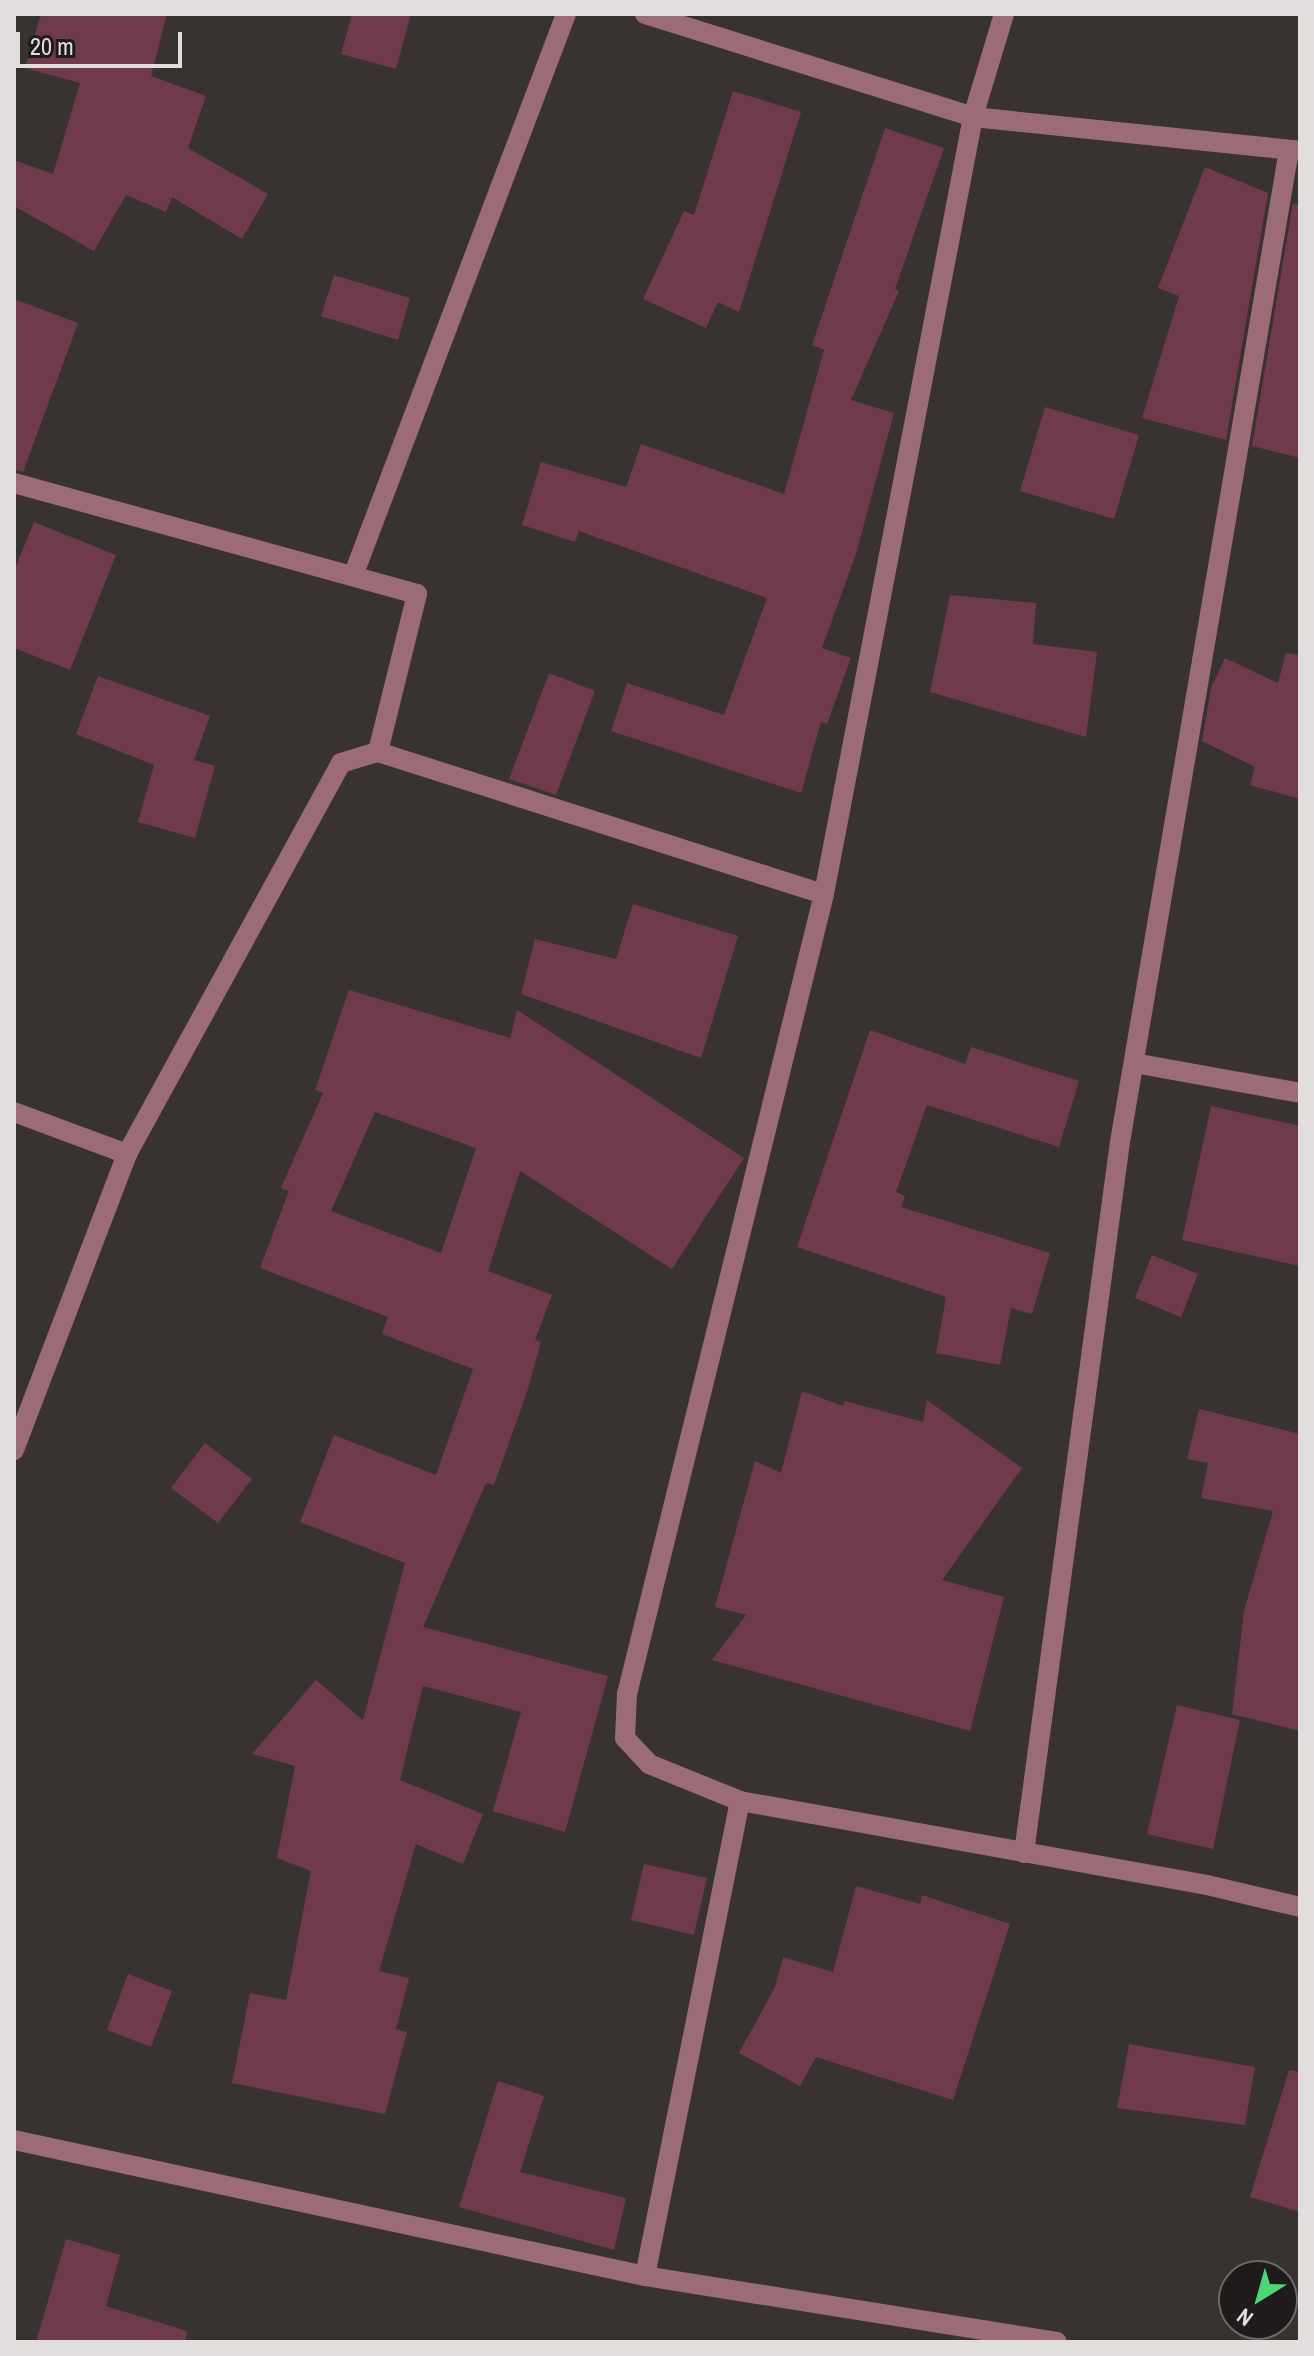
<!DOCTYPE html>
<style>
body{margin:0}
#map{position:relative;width:1314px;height:2356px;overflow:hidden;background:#383230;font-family:"Archivo Narrow",sans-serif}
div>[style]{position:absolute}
.building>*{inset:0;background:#703a4d}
.minor>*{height:20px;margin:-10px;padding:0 10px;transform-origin:10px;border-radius:10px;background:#9b6b76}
span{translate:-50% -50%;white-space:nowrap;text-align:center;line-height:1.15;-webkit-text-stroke:6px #1e1b1a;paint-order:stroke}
.frame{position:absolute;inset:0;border:16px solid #e2dedd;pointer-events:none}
.north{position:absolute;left:1218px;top:2260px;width:80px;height:80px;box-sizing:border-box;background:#1e1b1a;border:2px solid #6c6968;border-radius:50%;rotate:217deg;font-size:22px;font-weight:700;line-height:32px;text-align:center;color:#e2dedd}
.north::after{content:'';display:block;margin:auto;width:28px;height:36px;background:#4ed676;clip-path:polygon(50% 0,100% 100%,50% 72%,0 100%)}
.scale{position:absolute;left:16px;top:32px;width:166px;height:36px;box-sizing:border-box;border:4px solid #e2dedd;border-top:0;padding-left:10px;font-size:24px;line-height:28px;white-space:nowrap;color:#e2dedd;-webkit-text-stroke:6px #1e1b1a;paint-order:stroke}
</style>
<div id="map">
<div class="building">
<i style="clip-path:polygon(41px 14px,167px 14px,151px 76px,206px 96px,188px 148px,268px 194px,242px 239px,172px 197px,166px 212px,126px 195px,94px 251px,14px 206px,14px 160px,53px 174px,80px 83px,25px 68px)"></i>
<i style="clip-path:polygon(352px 14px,411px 14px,396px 69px,341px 54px)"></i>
<i style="clip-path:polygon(733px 91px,801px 112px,739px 312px,718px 302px,706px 328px,643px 299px,684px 211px,694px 215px)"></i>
<i style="clip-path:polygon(885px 128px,944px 148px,895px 289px,899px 291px,851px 400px,894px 413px,856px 554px,822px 648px,851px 658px,827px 724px,821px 722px,801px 793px,611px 731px,627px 683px,724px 715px,767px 598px,579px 531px,575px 542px,522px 525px,541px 462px,626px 487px,641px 444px,784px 494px,824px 350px,812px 345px)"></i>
<i style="clip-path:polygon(1205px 167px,1268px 193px,1226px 440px,1142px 418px,1179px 296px,1158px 288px)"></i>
<i style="clip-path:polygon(1293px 203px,1300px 206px,1300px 458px,1252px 446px)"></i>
<i style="clip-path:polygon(334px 275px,410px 298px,398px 340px,321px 316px)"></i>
<i style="clip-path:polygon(14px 299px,78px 323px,23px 472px,14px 470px)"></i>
<i style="clip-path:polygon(1045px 407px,1139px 435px,1114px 519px,1020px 491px)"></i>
<i style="clip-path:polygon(34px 522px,116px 555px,70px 670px,14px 648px,14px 571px)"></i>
<i style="clip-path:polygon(950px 595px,1036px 603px,1033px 644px,1097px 652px,1086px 737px,930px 692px)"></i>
<i style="clip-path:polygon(1286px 653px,1300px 655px,1300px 799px,1250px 785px,1255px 767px,1202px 741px,1211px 688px,1225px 658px,1278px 683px)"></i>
<i style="clip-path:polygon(549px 673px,595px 691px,556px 795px,509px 779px)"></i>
<i style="clip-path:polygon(98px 676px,210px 716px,194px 760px,215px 766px,195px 838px,138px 822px,154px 765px,76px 734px)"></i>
<i style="clip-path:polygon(633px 904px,738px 936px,701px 1058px,521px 994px,535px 939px,616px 959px)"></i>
<i style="clip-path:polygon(evenodd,349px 990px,510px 1038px,517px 1010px,744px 1158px,672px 1269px,520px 1171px,488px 1271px,552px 1295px,535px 1340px,541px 1342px,527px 1392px,494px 1485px,486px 1483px,423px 1627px,608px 1676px,565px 1832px,493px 1811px,521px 1712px,423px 1686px,400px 1780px,483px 1814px,463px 1864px,416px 1844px,379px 1971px,409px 1978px,396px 2029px,407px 2032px,385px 2114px,232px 2083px,250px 1993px,286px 2000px,311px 1871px,277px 1858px,295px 1766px,252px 1754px,316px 1680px,363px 1720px,405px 1563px,300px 1522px,334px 1435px,436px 1475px,473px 1369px,382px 1334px,388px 1317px,260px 1268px,289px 1191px,281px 1188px,323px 1093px,315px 1090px,349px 990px,375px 1112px,476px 1148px,441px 1253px,331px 1211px,375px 1112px)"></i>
<i style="clip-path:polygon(870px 1030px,965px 1064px,971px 1047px,1079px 1081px,1059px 1147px,927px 1105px,896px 1192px,905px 1196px,901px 1207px,1050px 1253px,1032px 1314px,1011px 1308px,1000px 1365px,936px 1353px,946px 1297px,797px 1247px)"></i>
<i style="clip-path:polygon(1211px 1106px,1300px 1126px,1300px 1266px,1182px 1240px)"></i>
<i style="clip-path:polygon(1152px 1255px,1198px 1274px,1181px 1317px,1135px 1298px)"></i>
<i style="clip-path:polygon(802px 1391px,843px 1406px,845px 1401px,923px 1422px,927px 1400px,1022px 1468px,942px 1580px,1004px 1597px,970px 1731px,712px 1660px,746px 1615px,715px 1607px,755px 1461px,781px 1473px)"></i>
<i style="clip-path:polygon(1199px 1409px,1300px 1434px,1300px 1731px,1232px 1714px,1244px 1611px,1273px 1511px,1201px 1498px,1208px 1463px,1187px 1459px)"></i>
<i style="clip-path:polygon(205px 1443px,252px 1479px,218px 1523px,171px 1488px)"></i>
<i style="clip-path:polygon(1177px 1705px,1240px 1720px,1213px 1849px,1147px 1834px)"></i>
<i style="clip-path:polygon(644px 1864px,707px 1878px,694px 1935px,631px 1920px)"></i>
<i style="clip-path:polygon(856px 1886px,920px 1904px,922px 1895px,1010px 1924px,953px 2100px,816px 2057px,800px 2086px,739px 2053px,775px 1987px,783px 1957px,833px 1972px)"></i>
<i style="clip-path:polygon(128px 1974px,172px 1991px,151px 2047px,107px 2030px)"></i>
<i style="clip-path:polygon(1129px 2044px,1255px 2067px,1245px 2125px,1117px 2108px)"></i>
<i style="clip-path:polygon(1289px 2070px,1300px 2072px,1300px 2212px,1250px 2197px)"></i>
<i style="clip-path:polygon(498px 2081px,544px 2096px,520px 2172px,626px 2198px,614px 2250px,459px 2207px)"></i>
<i style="clip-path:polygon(66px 2239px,120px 2255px,106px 2306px,187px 2331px,185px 2342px,36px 2342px)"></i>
</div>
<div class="minor">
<i style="left:645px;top:14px;width:344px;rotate:17.4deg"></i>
<i style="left:973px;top:117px;width:329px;rotate:5.9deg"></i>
<i style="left:1004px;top:14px;width:108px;rotate:106.8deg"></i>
<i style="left:973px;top:117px;width:791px;rotate:100.86deg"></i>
<i style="left:824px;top:894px;width:824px;rotate:103.83deg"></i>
<i style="left:627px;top:1694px;width:44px;rotate:92.6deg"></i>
<i style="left:625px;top:1738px;width:35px;rotate:47deg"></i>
<i style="left:649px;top:1764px;width:98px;rotate:22.1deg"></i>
<i style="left:740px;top:1801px;width:474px;rotate:10.2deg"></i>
<i style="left:1207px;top:1885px;width:96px;rotate:13.3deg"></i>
<i style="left:14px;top:483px;width:418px;rotate:15.4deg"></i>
<i style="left:417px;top:594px;width:163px;rotate:103.9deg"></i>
<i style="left:353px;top:576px;width:601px;rotate:-69.24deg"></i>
<i style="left:1134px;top:1063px;width:169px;rotate:10.2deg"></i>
<i style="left:14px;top:1112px;width:121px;rotate:20.4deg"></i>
<i style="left:14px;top:1450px;width:317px;rotate:-69.1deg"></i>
<i style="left:127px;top:1154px;width:446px;rotate:-61.3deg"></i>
<i style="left:341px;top:763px;width:39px;rotate:-17deg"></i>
<i style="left:378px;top:752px;width:468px;rotate:17.7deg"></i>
<i style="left:1024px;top:1853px;width:717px;rotate:-82.31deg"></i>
<i style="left:1120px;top:1142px;width:1006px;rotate:-80.33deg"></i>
<i style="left:14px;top:2140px;width:645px;rotate:12.16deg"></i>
<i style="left:645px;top:2276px;width:417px;rotate:9.1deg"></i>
<i style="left:645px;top:2276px;width:484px;rotate:-78.7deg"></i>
</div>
<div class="frame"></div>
<div class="north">N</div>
<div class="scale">20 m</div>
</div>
